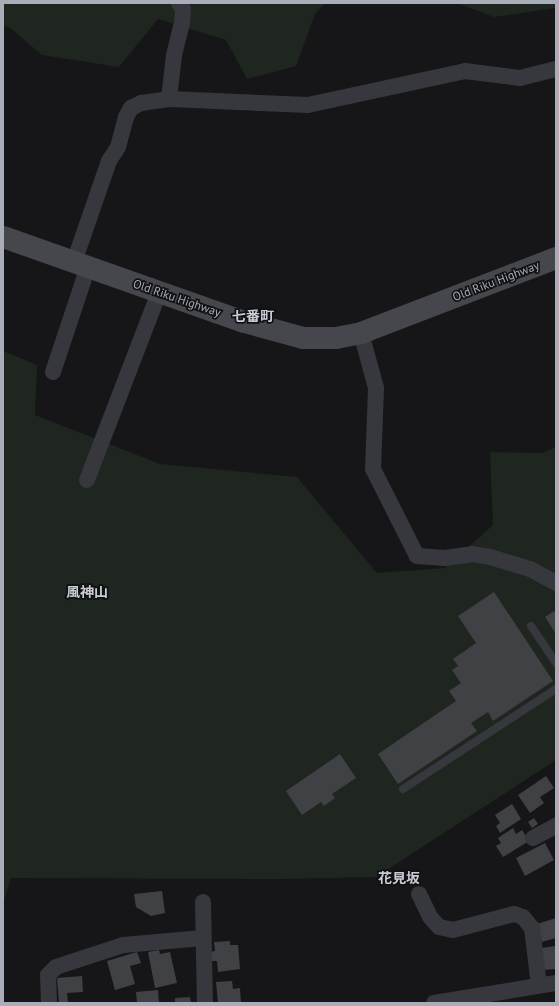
<!DOCTYPE html>
<meta charset="utf-8">
<style>
body{margin:0}
#map{position:relative;width:559px;height:1006px;overflow:hidden;background:#161618;font-family:"PT Sans","Noto Sans JP",sans-serif}
div>[style]{position:absolute}
.green>*{inset:0;background:#1e261f}
.building>*{inset:0;background:#404145}
.lane>*{height:8px;margin:-4px;padding:0 4px;transform-origin:4px;border-radius:4px;background:#37383d}
.street>*{height:16px;margin:-8px;padding:0 8px;transform-origin:8px;border-radius:8px;background:#37383d}
.secondary>*{height:22px;margin:-11px;padding:0 11px;transform-origin:11px;border-radius:11px;background:#45474d}
span{translate:-50% -50%;white-space:nowrap;text-align:center;line-height:1.15;-webkit-text-stroke:3.5px #111113;paint-order:stroke}
.street-label{font-size:12px;color:#a8adb8}
.quarter-label{font-size:14px;color:#c9ccd4;font-weight:700}
.frame{position:absolute;inset:0;border:4px solid #a8adb8;pointer-events:none}
</style>
<div id="map">
<div class="green">
<i style="clip-path:polygon(3px 3px,325px 3px,315px 14px,296px 66px,247px 79px,226px 40px,158px 19px,119px 67px,42px 55px,9px 27px,3px 26px)"></i>
<i style="clip-path:polygon(457px 3px,556px 3px,556px 8px,494px 17px)"></i>
<i style="clip-path:polygon(3px 351px,37px 365px,35px 415px,160px 464px,297px 477px,377px 573px,445px 568px,493px 525px,490px 452px,542px 453px,556px 447px,556px 760px,376px 877px,281px 879px,11px 878px,3px 904px)"></i>
</div>
<div class="building">
<i style="clip-path:polygon(494px 592px,553px 681px,493px 721px,488px 712px,471px 723px,477px 731px,398px 784px,378px 754px,456px 701px,449px 691px,461px 683px,452px 670px,458px 666px,453px 659px,476px 643px,458px 616px)"></i>
<i style="clip-path:polygon(554px 611px,556px 614px,556px 634px,545px 617px)"></i>
<i style="clip-path:polygon(340px 754px,356px 778px,332px 794px,335px 798px,324px 806px,321px 802px,302px 815px,286px 791px)"></i>
<i style="clip-path:polygon(546px 776px,554px 788px,540px 797px,544px 803px,530px 813px,518px 795px)"></i>
<i style="clip-path:polygon(512px 804px,521px 819px,500px 833px,496px 826px,500px 823px,495px 815px)"></i>
<i style="clip-path:polygon(534px 818px,538px 824px,532px 828px,528px 822px)"></i>
<i style="clip-path:polygon(513px 828px,516px 834px,522px 830px,529px 841px,503px 857px,496px 846px,501px 843px,498px 838px)"></i>
<i style="clip-path:polygon(545px 843px,554px 860px,525px 876px,516px 858px)"></i>
<i style="clip-path:polygon(162px 891px,165px 913px,151px 916px,136px 907px,134px 894px)"></i>
<i style="clip-path:polygon(556px 918px,556px 938px,542px 942px,537px 924px)"></i>
<i style="clip-path:polygon(230px 941px,230px 945px,238px 945px,240px 969px,218px 972px,217px 961px,211px 961px,210px 952px,215px 951px,214px 942px)"></i>
<i style="clip-path:polygon(556px 946px,556px 969px,543px 970px,541px 948px)"></i>
<i style="clip-path:polygon(159px 950px,160px 954px,170px 952px,177px 983px,155px 988px,148px 952px)"></i>
<i style="clip-path:polygon(137px 952px,141px 963px,130px 966px,135px 984px,115px 990px,107px 961px)"></i>
<i style="clip-path:polygon(82px 976px,83px 992px,67px 993px,68px 1003px,59px 1003px,57px 978px)"></i>
<i style="clip-path:polygon(232px 981px,233px 989px,240px 988px,241px 1003px,218px 1003px,216px 982px)"></i>
<i style="clip-path:polygon(158px 990px,159px 1003px,137px 1003px,136px 992px)"></i>
<i style="clip-path:polygon(190px 997px,191px 1003px,175px 1003px,175px 998px)"></i>
</div>
<div class="lane">
<i style="left:531px;top:626px;width:45px;rotate:56deg"></i>
<i style="left:403px;top:789px;width:183px;rotate:-33.2deg"></i>
</div>
<div class="street">
<i style="left:169px;top:99px;width:44px;rotate:-83.5deg"></i>
<i style="left:174px;top:55px;width:32px;rotate:-76deg"></i>
<i style="left:182px;top:24px;width:15px;rotate:-86deg"></i>
<i style="left:183px;top:9px;width:7px;rotate:-124deg"></i>
<i style="left:74px;top:262px;width:107px;rotate:-70.9deg"></i>
<i style="left:109px;top:161px;width:17px;rotate:-57deg"></i>
<i style="left:118px;top:147px;width:31px;rotate:-75deg"></i>
<i style="left:126px;top:117px;width:10px;rotate:-61deg"></i>
<i style="left:131px;top:108px;width:11px;rotate:-27deg"></i>
<i style="left:141px;top:103px;width:28px;rotate:-8deg"></i>
<i style="left:169px;top:99px;width:139px;rotate:2.5deg"></i>
<i style="left:308px;top:105px;width:161px;rotate:-12.2deg"></i>
<i style="left:465px;top:71px;width:55px;rotate:7.3deg"></i>
<i style="left:520px;top:78px;width:37px;rotate:-14deg"></i>
<i style="left:361px;top:333px;width:57px;rotate:74.7deg"></i>
<i style="left:376px;top:388px;width:81px;rotate:92.1deg"></i>
<i style="left:373px;top:469px;width:97px;rotate:63.2deg"></i>
<i style="left:417px;top:556px;width:28px;rotate:4deg"></i>
<i style="left:445px;top:558px;width:27px;rotate:-8deg"></i>
<i style="left:472px;top:554px;width:18px;rotate:9deg"></i>
<i style="left:490px;top:557px;width:42px;rotate:16.7deg"></i>
<i style="left:530px;top:569px;width:30px;rotate:28deg"></i>
<i style="left:53px;top:372px;width:111px;rotate:-71.6deg"></i>
<i style="left:87px;top:480px;width:201px;rotate:-69deg"></i>
<i style="left:533px;top:838px;width:26px;rotate:-28deg"></i>
<i style="left:419px;top:894px;width:25px;rotate:64deg"></i>
<i style="left:430px;top:917px;width:13px;rotate:48deg"></i>
<i style="left:439px;top:927px;width:14px;rotate:12deg"></i>
<i style="left:453px;top:930px;width:63px;rotate:-14.7deg"></i>
<i style="left:514px;top:914px;width:9px;rotate:18deg"></i>
<i style="left:523px;top:917px;width:14px;rotate:51deg"></i>
<i style="left:532px;top:928px;width:58px;rotate:83.1deg"></i>
<i style="left:203px;top:902px;width:101px;rotate:88.9deg"></i>
<i style="left:49px;top:1003px;width:28px;rotate:-92deg"></i>
<i style="left:48px;top:975px;width:11px;rotate:-45deg"></i>
<i style="left:56px;top:967px;width:71px;rotate:-18.2deg"></i>
<i style="left:123px;top:945px;width:80px;rotate:-5deg"></i>
<i style="left:434px;top:1003px;width:124px;rotate:-9.3deg"></i>
</div>
<div class="secondary">
<i style="left:3px;top:237px;width:256px;rotate:19.4deg"></i>
<i style="left:245px;top:322px;width:60px;rotate:15.4deg"></i>
<i style="left:303px;top:338px;width:33px"></i>
<i style="left:336px;top:338px;width:25px;rotate:-11deg"></i>
<i style="left:361px;top:333px;width:209px;rotate:-21deg"></i>
</div>
<div class="street-label">
<span style="left:496px;top:281px;rotate:-21deg">Old Riku Highway</span>
<span style="left:177px;top:298px;rotate:19deg">Old Riku Highway</span>
</div>
<div class="quarter-label">
<span style="left:253px;top:316px">七番町</span>
<span style="left:87px;top:592px">風神山</span>
<span style="left:399px;top:878px">花見坂</span>
</div>
<div class="frame"></div>
</div>
